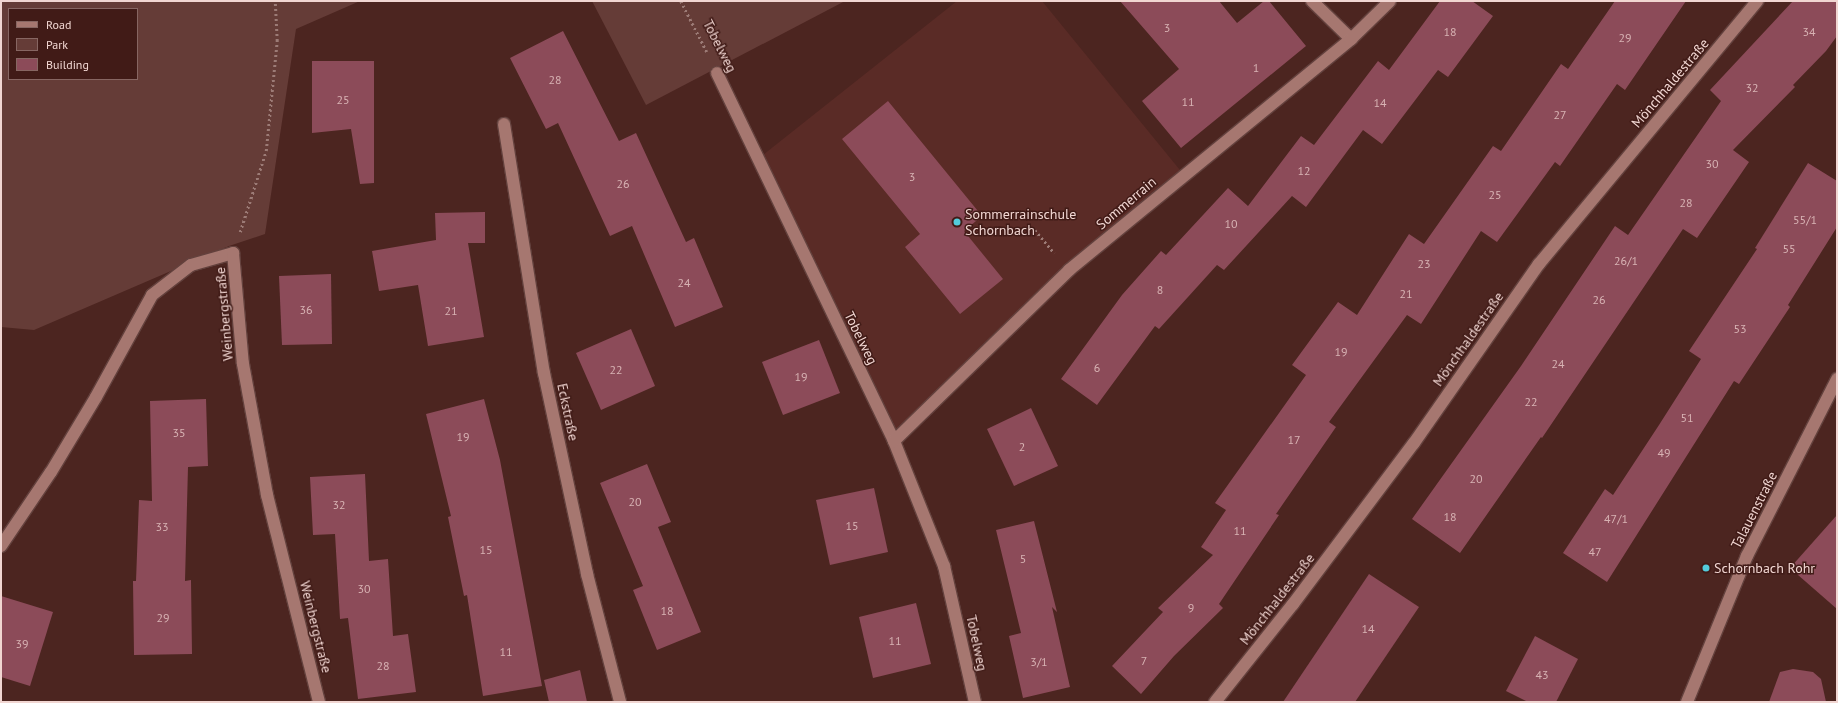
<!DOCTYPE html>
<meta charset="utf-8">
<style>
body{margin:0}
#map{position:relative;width:1838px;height:703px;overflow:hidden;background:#4c2520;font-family:"PT Sans",sans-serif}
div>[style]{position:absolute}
.built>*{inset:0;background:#5a2b26}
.green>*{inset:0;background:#653c37}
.building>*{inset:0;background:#8c4b59}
.path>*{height:2.5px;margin-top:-1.25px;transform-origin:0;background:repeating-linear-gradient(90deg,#9c7b76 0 2px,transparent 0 5px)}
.roads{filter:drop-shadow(1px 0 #63413d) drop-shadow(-1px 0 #63413d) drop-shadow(0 1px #63413d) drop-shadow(0 -1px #63413d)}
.minor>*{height:12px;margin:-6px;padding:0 6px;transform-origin:6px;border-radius:6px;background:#a67770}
.dots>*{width:11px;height:11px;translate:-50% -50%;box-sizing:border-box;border:2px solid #411b17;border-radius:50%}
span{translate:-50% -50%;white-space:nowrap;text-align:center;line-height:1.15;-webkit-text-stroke:3px #411b17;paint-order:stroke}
.number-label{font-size:12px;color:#d8b3b4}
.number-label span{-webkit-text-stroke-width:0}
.street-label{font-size:14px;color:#f1d6d2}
.poi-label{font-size:14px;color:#f1d6d2}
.left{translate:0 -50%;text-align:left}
.frame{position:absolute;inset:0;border:2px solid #f1d6d2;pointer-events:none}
.legend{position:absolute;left:8px;top:8px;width:130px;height:72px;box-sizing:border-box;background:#411b17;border:1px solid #876662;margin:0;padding:5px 7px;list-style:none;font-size:12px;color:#f1d6d2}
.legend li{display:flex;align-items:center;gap:8px;height:20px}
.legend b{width:20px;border:1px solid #876662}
</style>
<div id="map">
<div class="built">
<i style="clip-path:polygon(957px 1px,1042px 1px,1184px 175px,1069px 270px,894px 441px,758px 159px)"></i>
</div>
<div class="green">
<i style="clip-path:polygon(evenodd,1px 1px,360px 1px,296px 29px,265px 234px,229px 246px,34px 330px,1px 327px,1px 1px,9px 9px,137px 9px,137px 79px,9px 79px,9px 9px)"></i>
<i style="clip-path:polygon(592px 1px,845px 1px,646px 105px)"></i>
</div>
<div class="building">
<i style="clip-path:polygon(1120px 1px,1219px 1px,1237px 23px,1264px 1px,1269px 1px,1306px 46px,1181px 148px,1142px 101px,1179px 69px)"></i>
<i style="clip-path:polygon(1440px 1px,1472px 1px,1493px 16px,1448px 77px,1438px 70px,1382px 144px,1363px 130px,1306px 207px,1292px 196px,1224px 270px,1217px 265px,1159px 329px,1155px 326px,1097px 405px,1061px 379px,1122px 295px,1161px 251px,1166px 255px,1228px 188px,1248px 206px,1301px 136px,1314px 145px,1378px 61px,1389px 70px)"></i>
<i style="clip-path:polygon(1615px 1px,1686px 1px,1625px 90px,1617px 84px,1560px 166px,1555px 162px,1497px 242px,1481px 231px,1421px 324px,1407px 315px,1329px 422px,1336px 427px,1276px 514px,1279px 515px,1219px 604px,1223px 608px,1174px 656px,1141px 694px,1112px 666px,1163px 612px,1158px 608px,1213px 555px,1201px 547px,1226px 510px,1215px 503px,1306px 375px,1292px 365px,1338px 302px,1357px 315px,1409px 234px,1424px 244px,1493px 146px,1501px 151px,1561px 64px,1568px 69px)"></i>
<i style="clip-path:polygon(1793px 1px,1837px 1px,1837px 36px,1826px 51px,1793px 85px,1795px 87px,1733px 150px,1749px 162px,1697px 238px,1683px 229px,1542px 438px,1541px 437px,1460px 553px,1412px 519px,1521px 366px,1615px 226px,1628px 235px,1721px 101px,1710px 90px)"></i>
<i style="clip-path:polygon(563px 31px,619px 141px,636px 133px,686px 242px,694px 238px,723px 307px,675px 327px,632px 226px,610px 236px,558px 123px,546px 129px,510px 58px)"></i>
<i style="clip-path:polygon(312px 61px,374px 61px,374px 183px,360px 184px,351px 129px,312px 133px)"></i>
<i style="clip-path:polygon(888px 101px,982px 216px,964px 231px,1003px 279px,960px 314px,905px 247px,920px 234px,842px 139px)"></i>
<i style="clip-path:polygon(1808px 163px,1837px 181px,1837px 227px,1788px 305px,1790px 307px,1739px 384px,1734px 381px,1607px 582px,1563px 553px,1605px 489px,1613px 495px,1659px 425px,1701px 359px,1689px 351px,1757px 249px,1755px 248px)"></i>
<i style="clip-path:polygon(485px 212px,485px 243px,468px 243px,484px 337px,428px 346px,418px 285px,379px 291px,372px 251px,436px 240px,435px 213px)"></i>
<i style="clip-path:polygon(331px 274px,332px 344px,282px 345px,279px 276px)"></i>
<i style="clip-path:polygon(631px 329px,655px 386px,601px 410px,576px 353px)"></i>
<i style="clip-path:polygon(819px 340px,840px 393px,783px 415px,762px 362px)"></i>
<i style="clip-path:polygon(206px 399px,208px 466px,188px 467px,185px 581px,191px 580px,192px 654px,134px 655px,133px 581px,136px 581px,139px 500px,152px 501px,150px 401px)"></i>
<i style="clip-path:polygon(484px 399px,500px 460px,542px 686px,483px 696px,467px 595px,464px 596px,448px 517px,451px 516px,426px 414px)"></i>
<i style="clip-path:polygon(1031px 408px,1058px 466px,1014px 486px,987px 429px)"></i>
<i style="clip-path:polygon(647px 464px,671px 522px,658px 527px,701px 632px,657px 650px,633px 590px,643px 586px,600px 483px)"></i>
<i style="clip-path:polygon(365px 474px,369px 561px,388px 559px,393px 636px,408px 634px,416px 692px,358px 699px,348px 618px,340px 619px,335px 534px,313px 535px,310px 477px)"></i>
<i style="clip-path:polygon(874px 488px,888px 552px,830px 565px,816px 500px)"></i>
<i style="clip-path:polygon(1837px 515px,1837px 609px,1790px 568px)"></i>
<i style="clip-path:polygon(1034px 521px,1057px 612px,1052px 607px,1070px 687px,1023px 698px,1009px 636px,1021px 633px,996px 530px)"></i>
<i style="clip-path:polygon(1369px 574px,1419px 607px,1355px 702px,1283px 702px)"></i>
<i style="clip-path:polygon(1px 596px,53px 612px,30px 686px,1px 677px)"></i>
<i style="clip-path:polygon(916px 603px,931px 664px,873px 678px,859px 617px)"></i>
<i style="clip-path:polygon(1535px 636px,1578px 659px,1556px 702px,1528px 702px,1506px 691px)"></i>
<i style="clip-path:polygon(1793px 669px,1813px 672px,1821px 679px,1826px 702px,1769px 702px,1780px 672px)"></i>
<i style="clip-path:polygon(580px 670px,587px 702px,549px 702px,544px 680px)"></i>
</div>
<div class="path">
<i style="left:681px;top:1px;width:57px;rotate:63deg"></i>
<i style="left:1035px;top:230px;width:30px;rotate:50deg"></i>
<i style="left:240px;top:232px;width:85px;rotate:-72.2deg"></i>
<i style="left:266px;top:151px;width:111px;rotate:-84.3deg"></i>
<i style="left:277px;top:41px;width:40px;rotate:-92.9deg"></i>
</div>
<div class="roads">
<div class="minor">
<i style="left:1312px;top:1px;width:54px;rotate:44.3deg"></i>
<i style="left:717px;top:73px;width:408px;rotate:64.3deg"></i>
<i style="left:894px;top:441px;width:135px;rotate:68.2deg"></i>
<i style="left:944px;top:566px;width:139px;rotate:77.2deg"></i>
<i style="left:504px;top:124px;width:252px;rotate:80.9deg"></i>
<i style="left:544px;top:373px;width:206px;rotate:77.9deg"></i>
<i style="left:587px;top:574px;width:132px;rotate:75.5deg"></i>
<i style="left:894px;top:441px;width:245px;rotate:-44.3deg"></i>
<i style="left:1069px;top:270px;width:365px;rotate:-39.3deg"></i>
<i style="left:1351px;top:39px;width:54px;rotate:-44.3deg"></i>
<i style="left:1px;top:546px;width:89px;rotate:-56deg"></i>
<i style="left:51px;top:472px;width:87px;rotate:-59deg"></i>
<i style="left:96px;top:397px;width:116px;rotate:-61.2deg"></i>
<i style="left:152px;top:295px;width:49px;rotate:-37.6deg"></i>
<i style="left:191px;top:265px;width:44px;rotate:-15.9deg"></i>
<i style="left:233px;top:253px;width:111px;rotate:84.9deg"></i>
<i style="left:243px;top:364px;width:133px;rotate:79.6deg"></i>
<i style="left:267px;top:495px;width:213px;rotate:75.9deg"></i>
<i style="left:1215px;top:702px;width:125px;rotate:-51.5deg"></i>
<i style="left:1293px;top:604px;width:201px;rotate:-53.1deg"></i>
<i style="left:1414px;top:443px;width:218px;rotate:-55.1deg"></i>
<i style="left:1539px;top:264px;width:342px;rotate:-50.3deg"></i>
<i style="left:1687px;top:702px;width:158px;rotate:-67.7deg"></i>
<i style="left:1747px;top:556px;width:199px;rotate:-63deg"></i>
</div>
</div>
<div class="dots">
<i style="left:957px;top:222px;background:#53cbdb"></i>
<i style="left:1706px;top:568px;background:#53cbdb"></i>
</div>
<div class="number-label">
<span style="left:1167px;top:28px">3</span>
<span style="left:1450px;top:32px">18</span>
<span style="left:1809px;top:32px">34</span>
<span style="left:1625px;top:38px">29</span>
<span style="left:1256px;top:68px">1</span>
<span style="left:555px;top:80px">28</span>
<span style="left:1752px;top:88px">32</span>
<span style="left:343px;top:100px">25</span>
<span style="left:1188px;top:102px">11</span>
<span style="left:1380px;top:103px">14</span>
<span style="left:1560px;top:115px">27</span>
<span style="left:1712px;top:164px">30</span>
<span style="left:1304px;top:171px">12</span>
<span style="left:912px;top:177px">3</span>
<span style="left:623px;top:184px">26</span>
<span style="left:1495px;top:195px">25</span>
<span style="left:1686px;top:203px">28</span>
<span style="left:1805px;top:220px">55/1</span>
<span style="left:1231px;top:224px">10</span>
<span style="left:1789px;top:249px">55</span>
<span style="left:1626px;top:261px">26/1</span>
<span style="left:1424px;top:264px">23</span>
<span style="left:684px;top:283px">24</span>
<span style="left:1160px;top:290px">8</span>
<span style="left:1406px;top:294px">21</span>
<span style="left:1599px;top:300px">26</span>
<span style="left:306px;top:310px">36</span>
<span style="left:451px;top:311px">21</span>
<span style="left:1740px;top:329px">53</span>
<span style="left:1341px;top:352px">19</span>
<span style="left:1558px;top:364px">24</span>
<span style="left:1097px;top:368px">6</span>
<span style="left:616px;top:370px">22</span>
<span style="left:801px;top:377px">19</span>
<span style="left:1531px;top:402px">22</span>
<span style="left:1687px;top:418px">51</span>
<span style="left:179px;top:433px">35</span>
<span style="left:463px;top:437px">19</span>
<span style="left:1294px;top:440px">17</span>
<span style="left:1022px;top:447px">2</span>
<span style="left:1664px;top:453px">49</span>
<span style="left:1476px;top:479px">20</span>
<span style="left:635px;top:502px">20</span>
<span style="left:339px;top:505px">32</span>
<span style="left:1450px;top:517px">18</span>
<span style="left:1616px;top:519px">47/1</span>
<span style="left:852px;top:526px">15</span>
<span style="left:162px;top:527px">33</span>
<span style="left:1240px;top:531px">11</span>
<span style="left:486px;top:550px">15</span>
<span style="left:1595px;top:552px">47</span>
<span style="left:1023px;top:559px">5</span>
<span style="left:364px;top:589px">30</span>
<span style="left:1191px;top:608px">9</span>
<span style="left:667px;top:611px">18</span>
<span style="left:163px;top:618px">29</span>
<span style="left:1368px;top:629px">14</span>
<span style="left:895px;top:641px">11</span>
<span style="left:22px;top:644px">39</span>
<span style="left:506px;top:652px">11</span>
<span style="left:1144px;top:661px">7</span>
<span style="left:1039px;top:662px">3/1</span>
<span style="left:383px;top:666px">28</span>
<span style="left:1542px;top:675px">43</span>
</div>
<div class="street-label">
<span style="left:720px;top:46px;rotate:63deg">Tobelweg</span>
<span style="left:1670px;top:83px;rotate:-50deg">Mönchhaldestraße</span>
<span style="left:1126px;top:203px;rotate:-40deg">Sommerrain</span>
<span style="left:224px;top:314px;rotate:-95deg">Weinbergstraße</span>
<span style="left:861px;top:338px;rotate:64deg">Tobelweg</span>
<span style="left:1468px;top:339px;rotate:-55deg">Mönchhaldestraße</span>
<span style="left:568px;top:412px;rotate:78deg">Eckstraße</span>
<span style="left:1754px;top:510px;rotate:-63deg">Talauenstraße</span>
<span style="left:1277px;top:599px;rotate:-52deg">Mönchhaldestraße</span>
<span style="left:316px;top:627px;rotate:76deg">Weinbergstraße</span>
<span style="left:977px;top:643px;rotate:78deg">Tobelweg</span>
</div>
<div class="poi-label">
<span class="left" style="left:965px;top:222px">Sommerrainschule<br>Schornbach</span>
<span class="left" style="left:1714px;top:568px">Schornbach Rohr</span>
</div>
<div class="frame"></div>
<ul class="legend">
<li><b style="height:5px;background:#a67770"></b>Road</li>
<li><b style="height:11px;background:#653c37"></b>Park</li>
<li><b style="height:11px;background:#8c4b59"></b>Building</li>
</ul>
</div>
